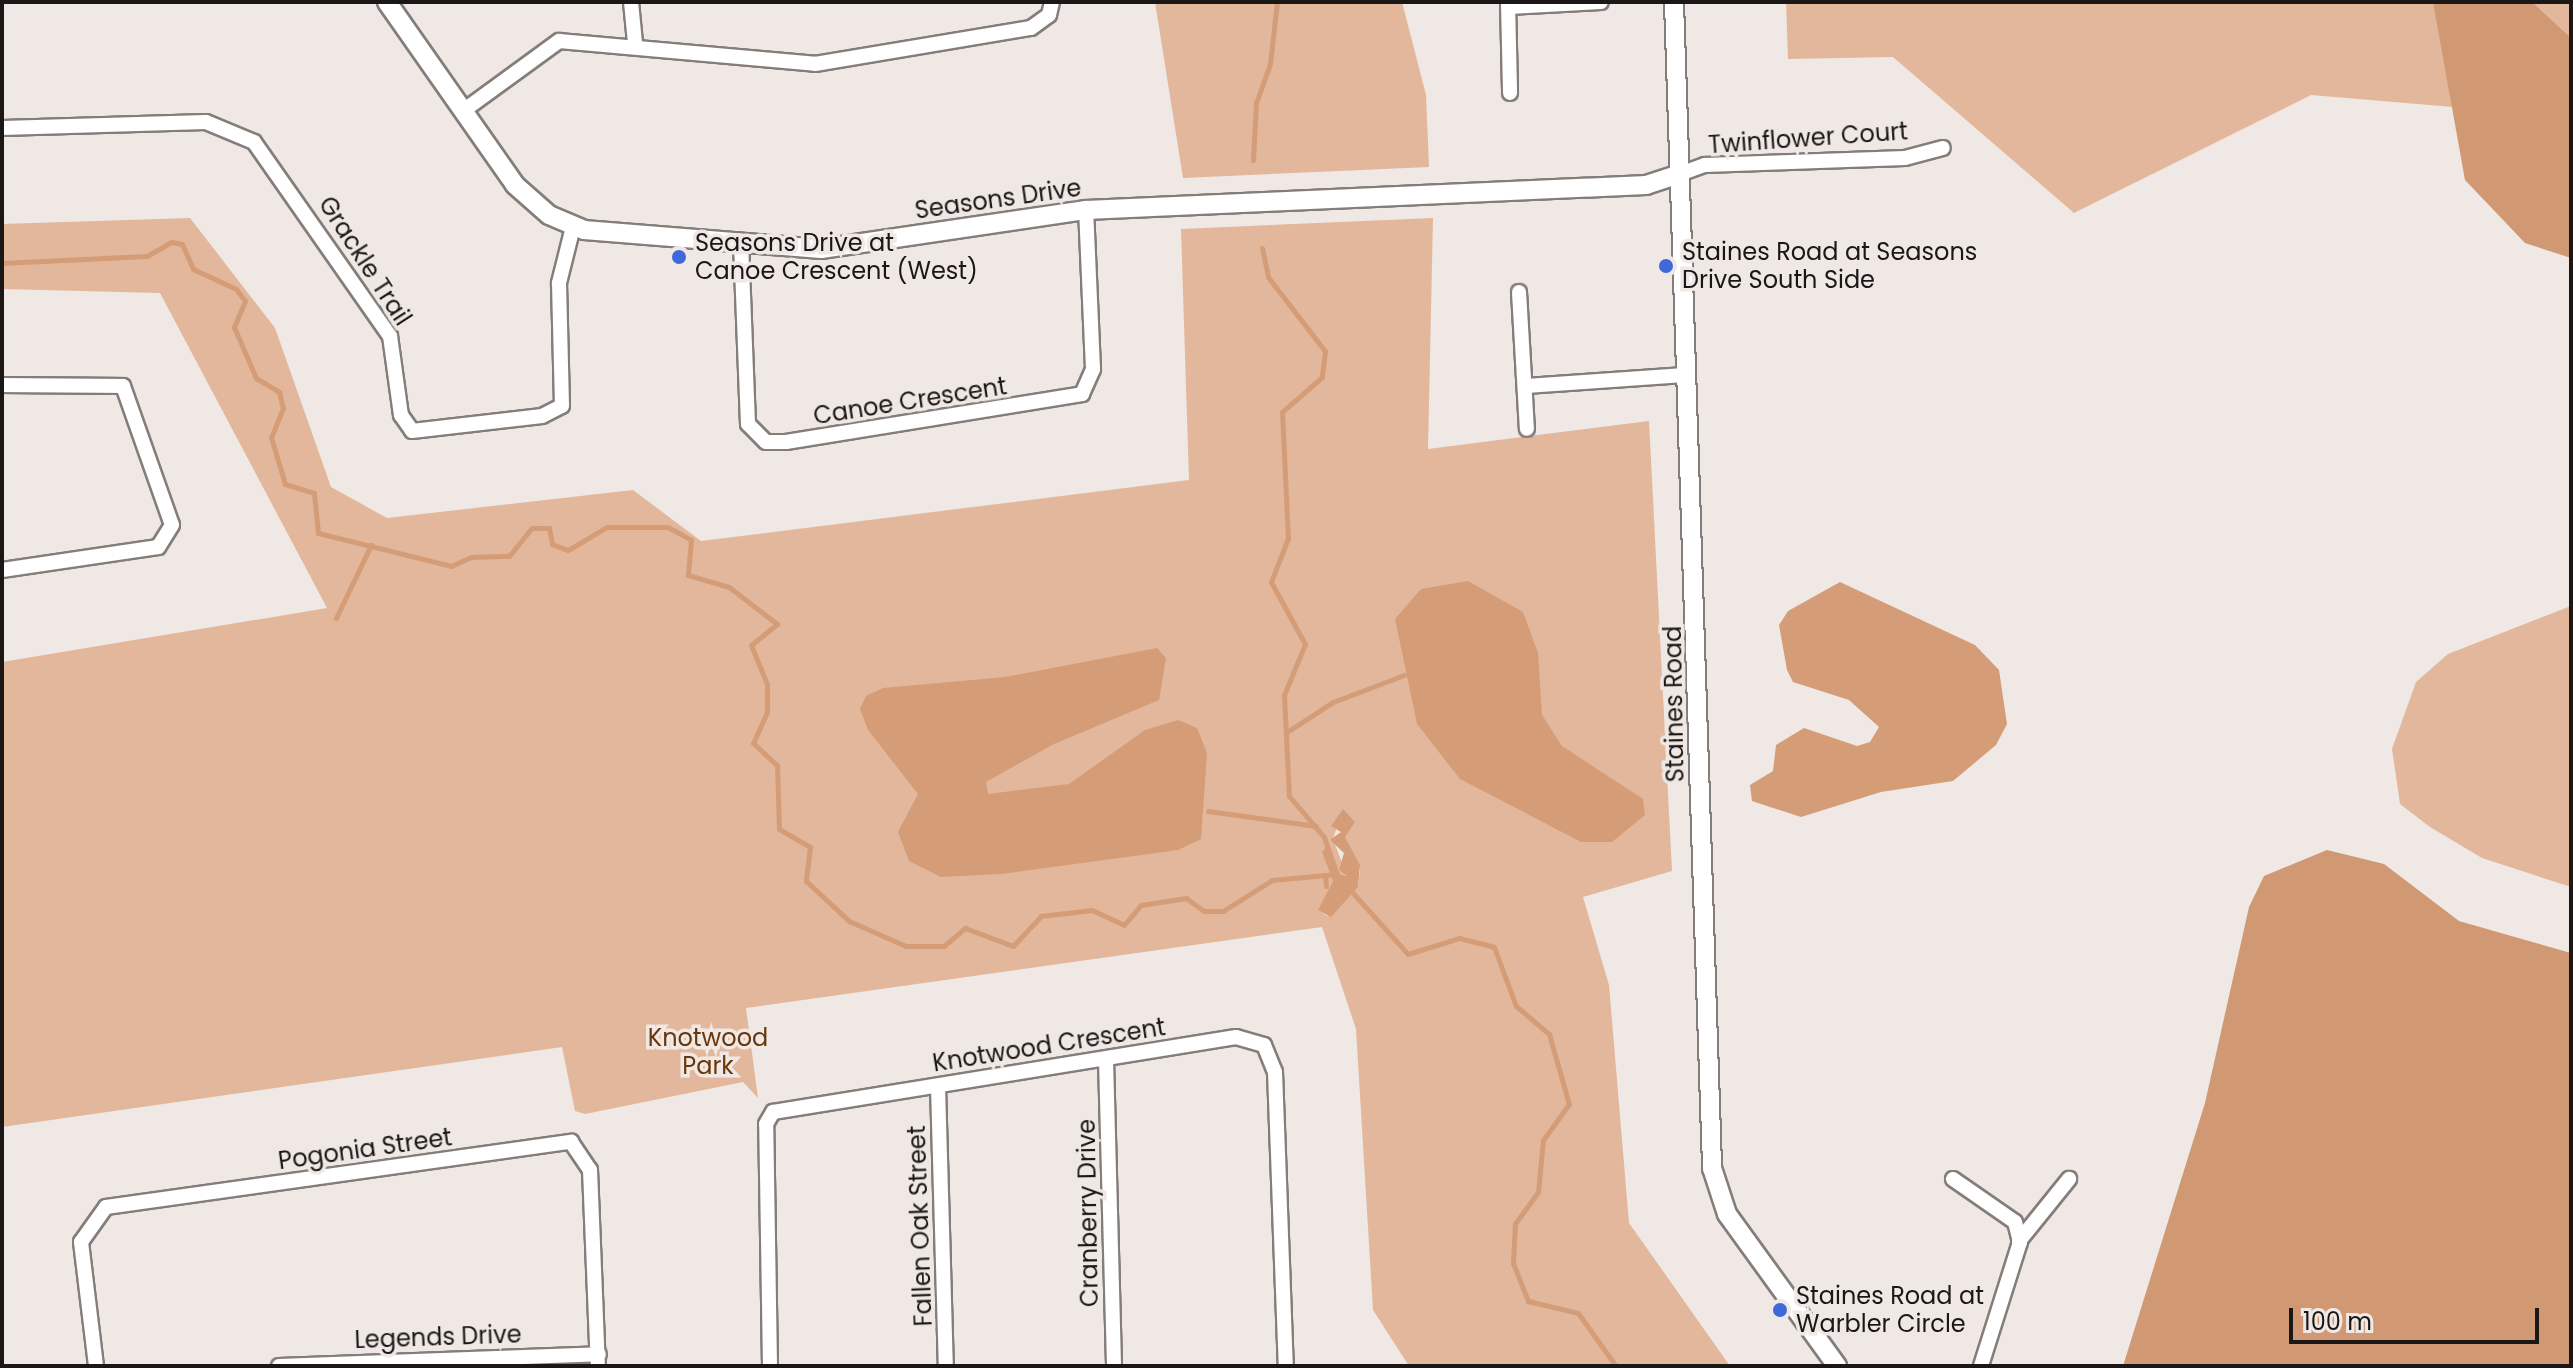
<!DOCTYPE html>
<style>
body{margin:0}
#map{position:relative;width:2573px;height:1368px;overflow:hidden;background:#efe8e4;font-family:Poppins,sans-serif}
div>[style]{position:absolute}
.green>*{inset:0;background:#e2b79b}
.forest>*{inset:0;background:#d09974}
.water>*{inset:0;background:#d49d78}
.stream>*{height:5px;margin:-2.5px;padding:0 2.5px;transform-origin:2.5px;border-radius:2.5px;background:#d49d78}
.roads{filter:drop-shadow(2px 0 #847d79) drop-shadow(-2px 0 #847d79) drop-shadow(0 2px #847d79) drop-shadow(0 -2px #847d79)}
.minor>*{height:14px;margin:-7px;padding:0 7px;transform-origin:7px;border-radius:7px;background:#fff}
.tertiary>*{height:18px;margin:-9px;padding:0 9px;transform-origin:9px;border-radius:9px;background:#fff}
.dots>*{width:22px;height:22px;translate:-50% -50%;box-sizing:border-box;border:4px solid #efe8e4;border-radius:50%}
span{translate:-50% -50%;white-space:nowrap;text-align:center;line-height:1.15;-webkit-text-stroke:7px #efe8e4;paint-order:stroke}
.street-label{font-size:24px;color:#1a1716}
.poi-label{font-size:24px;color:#1a1716}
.left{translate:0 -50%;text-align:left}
.park-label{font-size:24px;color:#6a370a}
.frame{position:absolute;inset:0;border:4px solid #1a1716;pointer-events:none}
.scale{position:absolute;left:2289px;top:1308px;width:250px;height:36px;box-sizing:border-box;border:4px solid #1a1716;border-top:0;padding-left:10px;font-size:24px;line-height:28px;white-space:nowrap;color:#1a1716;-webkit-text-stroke:6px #efe8e4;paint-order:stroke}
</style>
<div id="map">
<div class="green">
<i style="clip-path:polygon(1155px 2px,1402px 2px,1426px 95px,1429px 167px,1183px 178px)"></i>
<i style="clip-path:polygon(1786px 2px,2571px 2px,2571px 117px,2311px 95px,2074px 213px,1893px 57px,1788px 59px)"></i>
<i style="clip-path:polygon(evenodd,190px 218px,275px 328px,331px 487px,387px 518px,633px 490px,701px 541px,1189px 480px,1181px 229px,1433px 218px,1428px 449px,1649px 421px,1672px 871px,1583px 897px,1609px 985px,1629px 1223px,1730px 1366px,1409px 1366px,1373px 1310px,1356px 1029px,1322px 927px,746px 1008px,758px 1098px,743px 1082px,585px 1114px,575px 1111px,562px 1047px,2px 1127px,2px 662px,327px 608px,160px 293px,2px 289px,2px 224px,190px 218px,1342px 812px,1352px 821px,1345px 837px,1360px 870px,1358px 887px,1327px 916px,1319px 910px,1333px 881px,1328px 846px,1337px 874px,1347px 876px,1333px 839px,1342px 812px)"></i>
<i style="clip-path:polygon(2571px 606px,2571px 887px,2482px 858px,2430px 827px,2400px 804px,2392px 749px,2416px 682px,2448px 654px)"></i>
</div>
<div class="forest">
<i style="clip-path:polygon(2433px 2px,2532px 2px,2571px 38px,2571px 258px,2525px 243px,2465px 180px)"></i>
<i style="clip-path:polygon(2327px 850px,2384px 864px,2459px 921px,2571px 953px,2571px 1366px,2123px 1366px,2205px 1103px,2249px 907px,2264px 876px)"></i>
</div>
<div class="water">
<i style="clip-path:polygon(1468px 581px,1523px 612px,1538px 653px,1542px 715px,1562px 746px,1643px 799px,1645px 815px,1612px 842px,1581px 842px,1460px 779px,1417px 724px,1395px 619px,1421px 589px)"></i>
<i style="clip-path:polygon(1840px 582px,1975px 645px,1999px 670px,2007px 724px,1996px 745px,1953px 781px,1881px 792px,1801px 817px,1752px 801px,1750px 785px,1773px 771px,1776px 745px,1804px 728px,1857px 746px,1870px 742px,1879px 727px,1849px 700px,1793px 682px,1787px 670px,1779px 625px,1788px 611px)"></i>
<i style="clip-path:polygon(1157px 648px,1166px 658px,1159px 700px,1054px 744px,986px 782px,988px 794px,1069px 784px,1145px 730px,1178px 720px,1197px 728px,1207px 753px,1201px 839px,1178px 850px,1001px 874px,941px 877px,909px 861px,898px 832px,918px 794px,868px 730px,860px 709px,866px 696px,883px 688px,1005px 677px)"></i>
<i style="clip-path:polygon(1343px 809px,1355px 822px,1345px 837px,1360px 865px,1358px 887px,1331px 917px,1318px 910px,1333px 881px,1322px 852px,1328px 845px,1337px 874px,1347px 876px,1339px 870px,1344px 853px,1330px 840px,1341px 832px,1331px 826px)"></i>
</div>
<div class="stream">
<i style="left:1253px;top:160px;width:57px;rotate:-87deg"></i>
<i style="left:1256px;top:103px;width:41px;rotate:-70.3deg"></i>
<i style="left:1270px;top:64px;width:62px;rotate:-83.6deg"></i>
<i style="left:1262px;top:248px;width:30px;rotate:78deg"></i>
<i style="left:1268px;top:277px;width:93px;rotate:52.4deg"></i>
<i style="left:1325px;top:351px;width:26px;rotate:97deg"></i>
<i style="left:1322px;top:377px;width:53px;rotate:138.8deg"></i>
<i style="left:1282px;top:412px;width:126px;rotate:87.3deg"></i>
<i style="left:1288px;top:538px;width:47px;rotate:111.1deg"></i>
<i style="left:1271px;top:582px;width:71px;rotate:61.3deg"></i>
<i style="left:1305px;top:644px;width:55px;rotate:112.4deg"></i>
<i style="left:1284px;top:695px;width:101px;rotate:87.2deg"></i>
<i style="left:1289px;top:796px;width:54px;rotate:49.5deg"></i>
<i style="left:1324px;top:837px;width:39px;rotate:71deg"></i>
<i style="left:2px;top:263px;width:145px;rotate:-2.8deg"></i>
<i style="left:147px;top:256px;width:28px;rotate:-30deg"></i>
<i style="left:171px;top:242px;width:11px;rotate:10deg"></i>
<i style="left:182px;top:244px;width:27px;rotate:66deg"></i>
<i style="left:193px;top:269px;width:47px;rotate:24.9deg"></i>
<i style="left:236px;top:289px;width:15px;rotate:53deg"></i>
<i style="left:245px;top:301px;width:28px;rotate:113deg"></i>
<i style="left:234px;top:327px;width:56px;rotate:66.7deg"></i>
<i style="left:256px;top:378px;width:27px;rotate:31deg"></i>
<i style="left:279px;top:392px;width:16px;rotate:76deg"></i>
<i style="left:283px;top:408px;width:31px;rotate:112deg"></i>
<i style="left:271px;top:437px;width:49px;rotate:73.4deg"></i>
<i style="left:285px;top:484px;width:30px;rotate:17deg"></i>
<i style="left:314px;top:493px;width:40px;rotate:84.3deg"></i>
<i style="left:318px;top:533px;width:137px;rotate:13.9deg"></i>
<i style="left:451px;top:566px;width:22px;rotate:-24deg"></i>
<i style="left:471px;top:557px;width:38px;rotate:-2deg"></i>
<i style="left:509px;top:556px;width:36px;rotate:-51deg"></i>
<i style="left:532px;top:528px;width:17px"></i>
<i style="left:549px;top:528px;width:16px;rotate:79deg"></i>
<i style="left:552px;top:544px;width:17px;rotate:21deg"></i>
<i style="left:568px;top:550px;width:45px;rotate:-30.5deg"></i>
<i style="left:607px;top:527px;width:61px"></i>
<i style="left:668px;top:527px;width:26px;rotate:29deg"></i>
<i style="left:691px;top:540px;width:35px;rotate:95deg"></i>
<i style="left:688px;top:575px;width:43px;rotate:16.3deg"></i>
<i style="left:729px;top:587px;width:61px;rotate:37.6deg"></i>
<i style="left:777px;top:624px;width:33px;rotate:141deg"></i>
<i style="left:751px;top:645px;width:42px;rotate:67.7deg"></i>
<i style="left:767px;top:684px;width:28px;rotate:90deg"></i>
<i style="left:767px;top:712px;width:34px;rotate:114deg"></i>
<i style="left:753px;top:743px;width:33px;rotate:43deg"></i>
<i style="left:777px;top:765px;width:64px;rotate:88.2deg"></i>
<i style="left:779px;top:829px;width:36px;rotate:30deg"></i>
<i style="left:810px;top:847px;width:34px;rotate:97deg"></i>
<i style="left:806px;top:881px;width:59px;rotate:42.9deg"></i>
<i style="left:849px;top:921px;width:62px;rotate:23.7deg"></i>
<i style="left:906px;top:946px;width:38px"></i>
<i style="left:944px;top:946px;width:28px;rotate:-41deg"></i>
<i style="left:965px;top:928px;width:51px;rotate:20.6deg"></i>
<i style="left:1013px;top:946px;width:41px;rotate:-47deg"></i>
<i style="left:1041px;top:916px;width:51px;rotate:-6.7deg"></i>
<i style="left:1092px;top:910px;width:35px;rotate:25deg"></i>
<i style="left:1124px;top:925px;width:26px;rotate:-50deg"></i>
<i style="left:1141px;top:905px;width:46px;rotate:-8.8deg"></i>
<i style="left:1186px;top:898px;width:22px;rotate:36deg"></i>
<i style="left:1204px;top:911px;width:19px"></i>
<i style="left:1223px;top:911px;width:58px;rotate:-32.3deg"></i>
<i style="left:1272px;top:880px;width:65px;rotate:-5.3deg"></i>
<i style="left:336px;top:618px;width:81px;rotate:-64.4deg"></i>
<i style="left:1287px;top:732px;width:55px;rotate:-33.1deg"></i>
<i style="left:1333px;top:702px;width:76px;rotate:-20.8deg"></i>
<i style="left:1208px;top:811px;width:109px;rotate:7.9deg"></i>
<i style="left:1325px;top:875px;width:11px;rotate:85deg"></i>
<i style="left:1351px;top:891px;width:85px;rotate:47.9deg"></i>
<i style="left:1408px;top:954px;width:53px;rotate:-17.4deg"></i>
<i style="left:1459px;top:938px;width:36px;rotate:14deg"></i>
<i style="left:1494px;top:947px;width:63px;rotate:69.6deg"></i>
<i style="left:1516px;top:1006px;width:43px;rotate:40.3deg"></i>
<i style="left:1549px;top:1034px;width:73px;rotate:74.1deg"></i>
<i style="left:1569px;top:1104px;width:44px;rotate:125.8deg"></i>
<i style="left:1543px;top:1140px;width:52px;rotate:95.5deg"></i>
<i style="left:1538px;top:1192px;width:39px;rotate:126deg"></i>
<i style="left:1515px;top:1224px;width:39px;rotate:93deg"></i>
<i style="left:1513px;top:1263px;width:41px;rotate:68.5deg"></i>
<i style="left:1528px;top:1301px;width:51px;rotate:13.5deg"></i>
<i style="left:1578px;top:1313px;width:65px;rotate:54.4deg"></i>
</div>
<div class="roads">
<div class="minor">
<i style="left:631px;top:2px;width:41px;rotate:84.4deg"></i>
<i style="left:1508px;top:2px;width:91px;rotate:88.7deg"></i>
<i style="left:1509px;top:7px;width:92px;rotate:-3.1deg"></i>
<i style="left:463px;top:111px;width:119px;rotate:-36.1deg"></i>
<i style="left:559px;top:41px;width:257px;rotate:5.1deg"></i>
<i style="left:815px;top:64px;width:219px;rotate:-9.5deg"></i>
<i style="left:1031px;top:28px;width:22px;rotate:-36deg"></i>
<i style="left:1049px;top:15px;width:13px;rotate:-77deg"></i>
<i style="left:2px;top:128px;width:204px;rotate:-1.7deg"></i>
<i style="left:206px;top:122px;width:52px;rotate:22.6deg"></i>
<i style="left:254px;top:142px;width:237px;rotate:55deg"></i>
<i style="left:390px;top:336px;width:80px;rotate:82.1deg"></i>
<i style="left:401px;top:415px;width:19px;rotate:55deg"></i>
<i style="left:412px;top:431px;width:131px;rotate:-6.6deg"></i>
<i style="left:542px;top:416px;width:22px;rotate:-27deg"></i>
<i style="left:562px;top:406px;width:123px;rotate:-91.4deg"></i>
<i style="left:559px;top:283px;width:58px;rotate:-76deg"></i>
<i style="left:1677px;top:175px;width:30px;rotate:-20deg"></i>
<i style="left:1705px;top:165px;width:200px;rotate:-2deg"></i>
<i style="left:1905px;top:158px;width:39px;rotate:-15deg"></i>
<i style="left:741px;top:242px;width:182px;rotate:87.8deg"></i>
<i style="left:748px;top:424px;width:25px;rotate:45deg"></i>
<i style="left:766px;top:442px;width:20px"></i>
<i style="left:786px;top:442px;width:300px;rotate:-9.2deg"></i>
<i style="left:1082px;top:394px;width:27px;rotate:-66deg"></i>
<i style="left:1093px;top:369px;width:159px;rotate:-92.5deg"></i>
<i style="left:1519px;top:292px;width:137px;rotate:86.7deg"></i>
<i style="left:2px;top:385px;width:121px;rotate:0.5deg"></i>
<i style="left:123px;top:386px;width:147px;rotate:70.6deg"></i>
<i style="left:172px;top:525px;width:26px;rotate:122deg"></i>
<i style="left:158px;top:547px;width:158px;rotate:171.6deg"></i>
<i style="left:1526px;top:386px;width:159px;rotate:-4deg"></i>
<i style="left:1106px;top:1059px;width:307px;rotate:88.5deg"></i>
<i style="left:938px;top:1086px;width:280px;rotate:88.4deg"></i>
<i style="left:1953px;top:1179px;width:75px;rotate:34.7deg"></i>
<i style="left:2015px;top:1222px;width:21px;rotate:76deg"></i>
<i style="left:2020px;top:1242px;width:130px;rotate:107.5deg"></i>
<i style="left:2019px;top:1241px;width:80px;rotate:-51.1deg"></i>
<i style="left:96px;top:1366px;width:125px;rotate:-96.9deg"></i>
<i style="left:81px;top:1242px;width:43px;rotate:-54.5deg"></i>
<i style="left:106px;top:1207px;width:470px;rotate:-8deg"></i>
<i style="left:571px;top:1142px;width:34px;rotate:56deg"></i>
<i style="left:590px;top:1170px;width:196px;rotate:87.7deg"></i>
<i style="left:279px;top:1366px;width:320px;rotate:-2.1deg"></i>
<i style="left:770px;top:1366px;width:242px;rotate:-90.9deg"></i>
<i style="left:766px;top:1124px;width:14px;rotate:-60deg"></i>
<i style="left:773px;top:1112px;width:469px;rotate:-9.2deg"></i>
<i style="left:1236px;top:1037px;width:29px;rotate:16deg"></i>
<i style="left:1264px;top:1045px;width:29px;rotate:68deg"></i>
<i style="left:1275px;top:1072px;width:294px;rotate:87.9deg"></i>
</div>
<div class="tertiary">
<i style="left:387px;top:2px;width:223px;rotate:55deg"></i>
<i style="left:515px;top:185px;width:45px;rotate:41.4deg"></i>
<i style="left:549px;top:215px;width:38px;rotate:23deg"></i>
<i style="left:584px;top:230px;width:238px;rotate:4.6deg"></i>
<i style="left:821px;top:249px;width:268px;rotate:-8.4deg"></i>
<i style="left:1086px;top:210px;width:561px;rotate:-2.56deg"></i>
<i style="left:1646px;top:185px;width:33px;rotate:-18deg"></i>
<i style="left:1674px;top:2px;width:1167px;rotate:88.13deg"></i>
<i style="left:1712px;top:1168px;width:48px;rotate:71.9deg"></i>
<i style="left:1727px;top:1214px;width:188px;rotate:54.1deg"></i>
</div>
</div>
<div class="dots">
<i style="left:679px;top:257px;background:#3f69db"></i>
<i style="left:1666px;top:266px;background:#3f69db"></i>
<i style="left:1780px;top:1310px;background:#3f69db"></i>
</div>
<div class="street-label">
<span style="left:1808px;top:138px;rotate:-4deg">Twinflower Court</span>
<span style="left:998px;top:199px;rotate:-8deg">Seasons Drive</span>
<span style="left:365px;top:261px;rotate:57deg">Grackle Trail</span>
<span style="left:910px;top:401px;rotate:-9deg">Canoe Crescent</span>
<span style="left:1674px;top:704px;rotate:-91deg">Staines Road</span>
<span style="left:1049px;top:1045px;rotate:-9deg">Knotwood Crescent</span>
<span style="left:365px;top:1149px;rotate:-8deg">Pogonia Street</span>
<span style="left:1088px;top:1213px;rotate:-91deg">Cranberry Drive</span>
<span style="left:920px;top:1226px;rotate:-92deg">Fallen Oak Street</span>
<span style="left:438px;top:1337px;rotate:-2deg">Legends Drive</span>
</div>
<div class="poi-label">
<span class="left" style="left:695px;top:257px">Seasons Drive at<br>Canoe Crescent (West)</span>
<span class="left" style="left:1682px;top:266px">Staines Road at Seasons<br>Drive South Side</span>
<span class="left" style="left:1796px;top:1310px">Staines Road at<br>Warbler Circle</span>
</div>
<div class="park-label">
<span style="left:708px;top:1052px">Knotwood<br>Park</span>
</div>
<div class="frame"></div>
<div class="scale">100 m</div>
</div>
